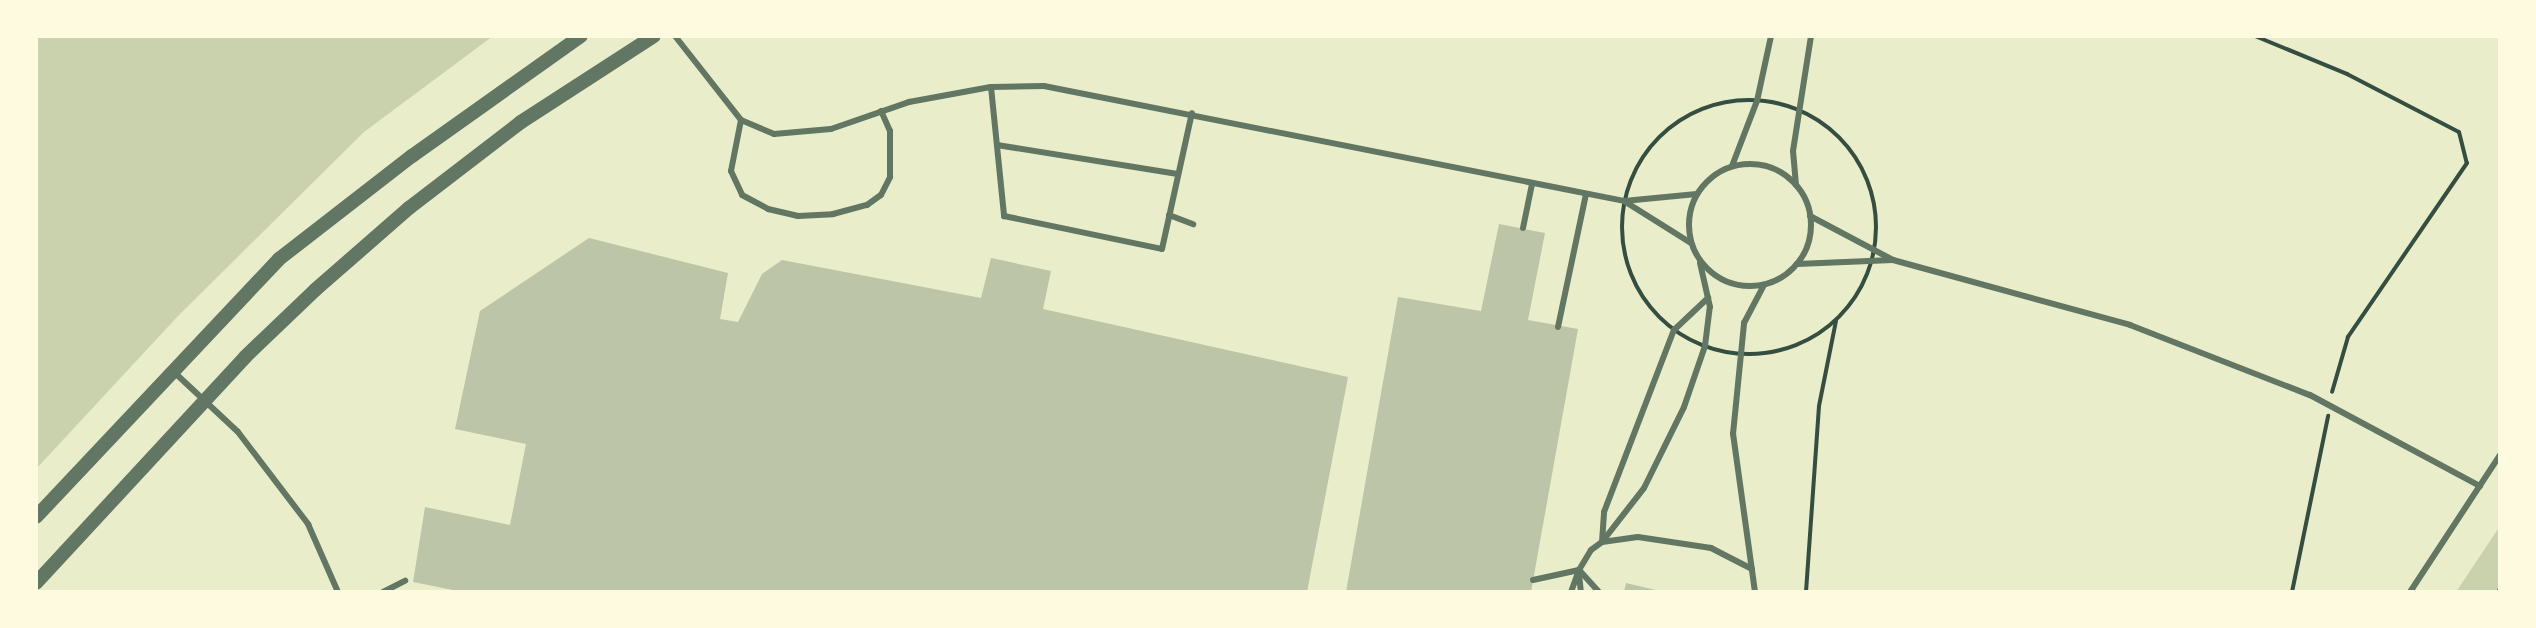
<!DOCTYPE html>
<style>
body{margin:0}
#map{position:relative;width:2536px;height:628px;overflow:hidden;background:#e9edc9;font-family:"Titillium Web",sans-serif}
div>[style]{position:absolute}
.green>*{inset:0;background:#cad2ad}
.building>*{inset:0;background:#bcc5a7}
.path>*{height:4px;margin:-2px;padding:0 2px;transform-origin:2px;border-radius:2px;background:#344e41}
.path>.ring{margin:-2px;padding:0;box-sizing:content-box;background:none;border:4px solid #344e41;border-radius:50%}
.service>*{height:6px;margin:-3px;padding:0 3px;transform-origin:3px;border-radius:3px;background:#617663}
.service>.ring{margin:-3px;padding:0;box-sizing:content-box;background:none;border:6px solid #617663;border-radius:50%}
.tertiary>*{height:14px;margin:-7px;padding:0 7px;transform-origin:7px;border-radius:7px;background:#617663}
span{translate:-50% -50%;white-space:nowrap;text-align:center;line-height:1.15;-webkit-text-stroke:7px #fefae0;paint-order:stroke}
.frame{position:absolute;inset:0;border:38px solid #fefae0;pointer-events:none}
</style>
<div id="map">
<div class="green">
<i style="clip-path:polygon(36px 36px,493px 36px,364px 132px,178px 316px,36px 469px)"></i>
<i style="clip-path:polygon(2500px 526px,2500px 592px,2456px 592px)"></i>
</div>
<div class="building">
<i style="clip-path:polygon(1499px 224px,1545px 233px,1528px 320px,1578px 329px,1531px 592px,1346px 592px,1398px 297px,1481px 311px)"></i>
<i style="clip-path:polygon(589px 238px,728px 273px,720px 319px,738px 322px,762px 274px,782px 260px,981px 298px,991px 258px,1051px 271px,1043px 309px,1348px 377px,1307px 592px,463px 592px,413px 582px,425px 507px,510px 525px,526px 444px,455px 429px,480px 311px)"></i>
<i style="clip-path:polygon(1626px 583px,1660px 591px,1659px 592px,1624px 592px)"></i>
</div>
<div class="path">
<i style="left:2255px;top:36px;width:100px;rotate:22.4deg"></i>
<i style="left:2347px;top:74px;width:126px;rotate:27.4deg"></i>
<i style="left:2459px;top:132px;width:32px;rotate:76deg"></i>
<i style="left:2467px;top:163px;width:211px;rotate:124.4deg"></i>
<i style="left:2348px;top:337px;width:57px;rotate:106.2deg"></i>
<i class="ring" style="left:1622px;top:100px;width:250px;height:250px"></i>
<i style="left:1806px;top:592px;width:186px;rotate:-86deg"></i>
<i style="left:1819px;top:406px;width:87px;rotate:-78.7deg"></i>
<i style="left:2292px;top:592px;width:180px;rotate:-78.4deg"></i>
<i style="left:2498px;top:592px;width:4px;rotate:-56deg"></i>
</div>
<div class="service">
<i style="left:675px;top:36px;width:107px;rotate:51.8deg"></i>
<i style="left:741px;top:120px;width:36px;rotate:23deg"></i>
<i style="left:774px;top:134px;width:57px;rotate:-5deg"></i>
<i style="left:831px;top:129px;width:83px;rotate:-19.1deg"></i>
<i style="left:909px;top:102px;width:83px;rotate:-10.4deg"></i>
<i style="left:991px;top:87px;width:53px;rotate:-1.1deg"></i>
<i style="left:1044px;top:86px;width:591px;rotate:11.21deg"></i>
<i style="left:1624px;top:201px;width:73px;rotate:-5.5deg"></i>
<i style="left:991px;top:87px;width:130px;rotate:84.2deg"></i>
<i style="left:1004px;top:216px;width:161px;rotate:11.8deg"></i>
<i style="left:1162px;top:249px;width:139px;rotate:-77.6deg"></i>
<i style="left:741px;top:120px;width:52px;rotate:101.1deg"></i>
<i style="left:731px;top:171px;width:26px;rotate:65deg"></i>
<i style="left:742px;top:195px;width:30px;rotate:28deg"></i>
<i style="left:768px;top:209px;width:31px;rotate:13deg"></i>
<i style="left:798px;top:216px;width:35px;rotate:-3deg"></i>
<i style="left:833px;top:214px;width:35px;rotate:-15deg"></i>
<i style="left:867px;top:205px;width:17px;rotate:-36deg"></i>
<i style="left:881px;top:195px;width:20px;rotate:-63deg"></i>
<i style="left:890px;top:177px;width:46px;rotate:-90deg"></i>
<i style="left:890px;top:131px;width:22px;rotate:-114deg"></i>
<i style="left:997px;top:145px;width:183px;rotate:9.1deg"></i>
<i class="ring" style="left:1689px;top:164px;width:116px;height:116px"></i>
<i style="left:1732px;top:166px;width:70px;rotate:-69deg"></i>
<i style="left:1757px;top:101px;width:66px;rotate:-77.8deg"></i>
<i style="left:1796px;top:185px;width:34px;rotate:-95deg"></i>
<i style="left:1793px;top:151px;width:116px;rotate:-81.1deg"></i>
<i style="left:1624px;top:201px;width:79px;rotate:32.1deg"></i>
<i style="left:1169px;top:215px;width:26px;rotate:21deg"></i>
<i style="left:1810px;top:216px;width:94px;rotate:27.9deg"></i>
<i style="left:1523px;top:228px;width:45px;rotate:-78.4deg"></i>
<i style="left:1797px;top:264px;width:96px;rotate:-2.4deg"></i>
<i style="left:1893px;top:260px;width:246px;rotate:15.3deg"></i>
<i style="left:2130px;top:325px;width:193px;rotate:21.3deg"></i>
<i style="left:2310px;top:395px;width:193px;rotate:28.2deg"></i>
<i style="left:1558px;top:327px;width:136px;rotate:-78.1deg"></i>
<i style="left:175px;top:373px;width:86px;rotate:43.1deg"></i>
<i style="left:238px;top:432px;width:116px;rotate:52.7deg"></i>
<i style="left:308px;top:524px;width:74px;rotate:66.2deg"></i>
<i style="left:1602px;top:542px;width:68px;rotate:-52.1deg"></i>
<i style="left:1644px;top:488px;width:90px;rotate:-63.7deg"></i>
<i style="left:1684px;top:407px;width:65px;rotate:-71deg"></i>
<i style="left:1705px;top:346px;width:39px;rotate:-83deg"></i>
<i style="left:1710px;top:307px;width:45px;rotate:-102.8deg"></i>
<i style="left:1602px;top:542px;width:30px;rotate:-86deg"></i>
<i style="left:1604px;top:512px;width:195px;rotate:-69deg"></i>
<i style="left:1674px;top:330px;width:47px;rotate:-43.3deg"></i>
<i style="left:1579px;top:574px;width:18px;rotate:84deg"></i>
<i style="left:1533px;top:580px;width:47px;rotate:-12.3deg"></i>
<i style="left:383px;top:592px;width:25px;rotate:-27deg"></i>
<i style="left:1571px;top:592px;width:23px;rotate:-70deg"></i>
<i style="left:1599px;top:592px;width:30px;rotate:-132deg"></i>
<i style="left:1579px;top:570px;width:23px;rotate:-59deg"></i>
<i style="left:1591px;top:550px;width:14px;rotate:-36deg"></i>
<i style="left:1602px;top:542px;width:36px;rotate:-8deg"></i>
<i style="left:1638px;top:537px;width:74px;rotate:8.6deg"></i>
<i style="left:1711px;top:548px;width:46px;rotate:27.1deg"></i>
<i style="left:1755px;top:592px;width:160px;rotate:-97.9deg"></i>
<i style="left:1733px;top:434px;width:112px;rotate:-84.3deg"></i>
<i style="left:1744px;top:323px;width:43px;rotate:-62.2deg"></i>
<i style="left:2410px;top:592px;width:164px;rotate:-56.7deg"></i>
</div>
<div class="tertiary">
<i style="left:36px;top:517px;width:354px;rotate:-46.7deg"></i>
<i style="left:279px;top:259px;width:168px;rotate:-37.8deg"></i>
<i style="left:412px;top:156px;width:207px;rotate:-35.4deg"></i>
<i style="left:36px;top:583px;width:308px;rotate:-47.2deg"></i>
<i style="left:245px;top:357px;width:97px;rotate:-43.7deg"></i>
<i style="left:315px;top:290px;width:125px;rotate:-41.1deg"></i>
<i style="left:409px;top:208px;width:141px;rotate:-37.5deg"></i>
<i style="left:521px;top:122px;width:158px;rotate:-32.9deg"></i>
</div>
<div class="frame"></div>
</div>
